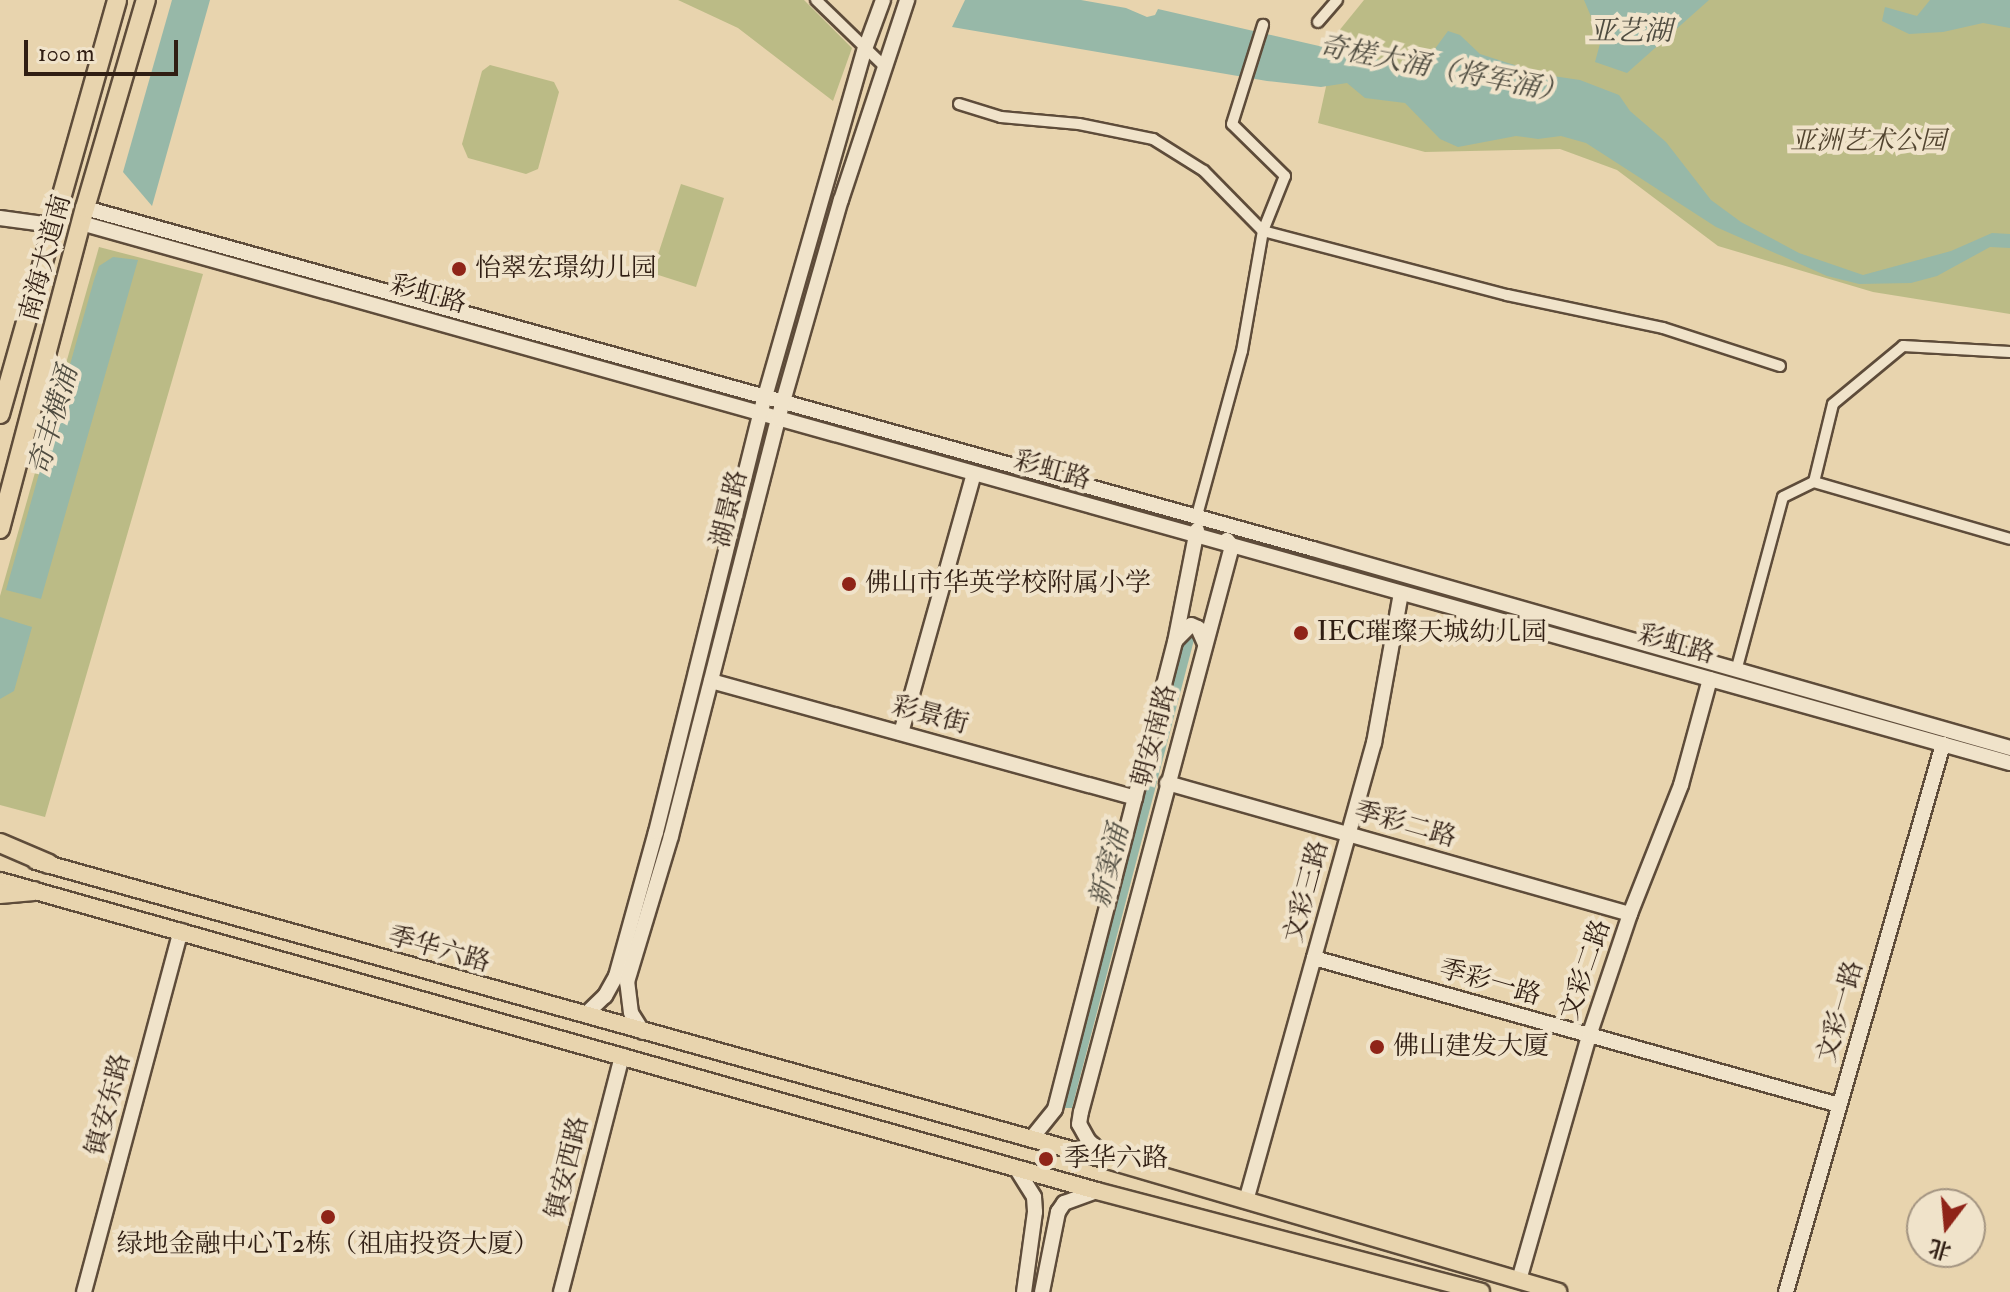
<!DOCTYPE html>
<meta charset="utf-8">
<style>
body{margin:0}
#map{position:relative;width:2010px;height:1292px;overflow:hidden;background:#e8d4ae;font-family:"IM FELL Double Pica","Noto Serif SC",serif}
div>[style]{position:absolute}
.green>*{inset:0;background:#bbbb86}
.water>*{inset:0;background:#97b8a8}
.roads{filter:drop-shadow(2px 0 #5e4c3a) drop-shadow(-2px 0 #5e4c3a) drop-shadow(0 2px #5e4c3a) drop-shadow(0 -2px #5e4c3a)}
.street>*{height:10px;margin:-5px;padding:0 5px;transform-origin:5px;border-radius:5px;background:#f0e3ca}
.secondary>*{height:14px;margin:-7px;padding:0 7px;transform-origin:7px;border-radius:7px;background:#f0e3ca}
.primary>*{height:16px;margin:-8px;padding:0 8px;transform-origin:8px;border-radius:8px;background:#e8d4ae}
.highway>*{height:18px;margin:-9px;padding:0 9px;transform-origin:9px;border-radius:9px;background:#e8d4ae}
.dots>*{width:22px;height:22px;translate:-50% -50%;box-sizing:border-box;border:4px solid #f0e3ca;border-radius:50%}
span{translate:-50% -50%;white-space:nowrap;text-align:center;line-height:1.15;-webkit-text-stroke:8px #f0e3ca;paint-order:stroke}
.park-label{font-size:26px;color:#534530;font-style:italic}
.street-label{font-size:26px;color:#301e13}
.poi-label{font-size:26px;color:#301e13}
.left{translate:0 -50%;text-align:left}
.water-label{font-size:28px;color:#4f4c40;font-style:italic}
.north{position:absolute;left:1906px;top:1188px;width:80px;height:80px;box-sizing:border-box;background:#f0e3ca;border:2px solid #a39481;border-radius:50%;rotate:196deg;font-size:22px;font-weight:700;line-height:32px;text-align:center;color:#301e13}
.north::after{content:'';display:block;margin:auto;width:28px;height:36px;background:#8f2418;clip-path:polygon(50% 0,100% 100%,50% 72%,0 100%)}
.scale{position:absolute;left:24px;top:40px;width:154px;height:36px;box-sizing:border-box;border:4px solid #301e13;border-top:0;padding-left:10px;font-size:24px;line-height:28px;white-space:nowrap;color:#301e13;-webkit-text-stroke:6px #f0e3ca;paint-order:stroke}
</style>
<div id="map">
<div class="green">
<i style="clip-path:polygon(678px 0,804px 0,852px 48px,833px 101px,738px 28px)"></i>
<i style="clip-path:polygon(1364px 0,2010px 0,2010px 314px,1873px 292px,1718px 246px,1617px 170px,1560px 149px,1425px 152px,1318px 123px,1338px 32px)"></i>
<i style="clip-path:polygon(490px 65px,554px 82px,559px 92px,538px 169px,526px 174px,468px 158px,462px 144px,482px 71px)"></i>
<i style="clip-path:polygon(681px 184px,724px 198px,696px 287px,652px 273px)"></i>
<i style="clip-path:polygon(99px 247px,203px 274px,45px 817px,0 805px,0 596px)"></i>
</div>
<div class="water">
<i style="clip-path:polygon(172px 0,210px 0,152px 206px,123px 172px)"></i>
<i style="clip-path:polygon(965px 0,1081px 0,1126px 8px,1147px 17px,1155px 15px,1158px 9px,1402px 65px,1426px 61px,1448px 31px,1460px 35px,1480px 54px,1546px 75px,1580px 80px,1619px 95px,1630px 111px,1666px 142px,1711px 200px,1741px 222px,1799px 253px,1863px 275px,1951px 251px,1992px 233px,2010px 234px,2010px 248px,1990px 247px,1937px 276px,1911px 283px,1859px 284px,1827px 276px,1716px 227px,1586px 143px,1561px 136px,1538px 139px,1516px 136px,1458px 147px,1440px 139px,1405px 103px,1365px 98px,1347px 83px,1321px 87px,1267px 81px,952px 27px)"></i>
<i style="clip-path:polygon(1584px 0,1709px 0,1627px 73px,1595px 62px,1601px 40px)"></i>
<i style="clip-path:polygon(1930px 0,2010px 0,2010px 28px,1983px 23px,1943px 32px,1909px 34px,1882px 21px,1885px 7px,1917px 16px)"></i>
<i style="clip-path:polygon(113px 257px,138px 260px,41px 599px,6px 590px,94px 280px,99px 266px)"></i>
<i style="clip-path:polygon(0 617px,32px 627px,14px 691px,0 699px)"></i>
<i style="clip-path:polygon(1186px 634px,1195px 636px,1072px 1108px,1064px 1108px)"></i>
</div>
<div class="roads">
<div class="street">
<i style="left:816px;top:0;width:95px;rotate:44.1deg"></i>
<i style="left:1318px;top:22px;width:29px;rotate:-49deg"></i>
<i style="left:959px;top:104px;width:44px;rotate:17.2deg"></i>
<i style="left:1001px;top:117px;width:78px;rotate:5.1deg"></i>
<i style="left:1079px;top:124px;width:76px;rotate:11.5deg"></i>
<i style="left:1153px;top:139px;width:60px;rotate:32.1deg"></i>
<i style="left:1204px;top:171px;width:84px;rotate:45.5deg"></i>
<i style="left:1263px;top:231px;width:252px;rotate:14.7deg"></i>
<i style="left:1507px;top:295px;width:159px;rotate:11.9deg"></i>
<i style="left:1663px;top:328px;width:123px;rotate:18deg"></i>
<i style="left:1814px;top:482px;width:204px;rotate:16.2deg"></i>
<i style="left:1196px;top:519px;width:174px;rotate:-74.7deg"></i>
<i style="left:1242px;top:351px;width:122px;rotate:-80.1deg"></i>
<i style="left:1263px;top:231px;width:59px;rotate:-68.2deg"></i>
<i style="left:1285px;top:176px;width:74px;rotate:-135.5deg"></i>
<i style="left:1232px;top:124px;width:104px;rotate:-72.6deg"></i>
<i style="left:1736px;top:671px;width:180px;rotate:-74.9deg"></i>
<i style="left:1783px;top:497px;width:34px;rotate:-26deg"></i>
<i style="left:1814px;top:482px;width:80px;rotate:-76.3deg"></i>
<i style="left:1833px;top:404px;width:91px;rotate:-39.6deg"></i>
<i style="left:1903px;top:346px;width:107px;rotate:3.2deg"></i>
</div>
<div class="secondary">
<i style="left:85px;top:208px;width:1274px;rotate:15.52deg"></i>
<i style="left:1313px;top:549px;width:725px;rotate:15.93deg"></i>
<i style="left:0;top:218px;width:51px;rotate:7.8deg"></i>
<i style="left:81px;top:223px;width:2003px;rotate:15.64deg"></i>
<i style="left:1176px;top:640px;width:21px;rotate:-45deg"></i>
<i style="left:1191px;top:625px;width:8px;rotate:23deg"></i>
<i style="left:1198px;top:628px;width:17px;rotate:66deg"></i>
<i style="left:711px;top:681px;width:440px;rotate:15.4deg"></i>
<i style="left:901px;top:733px;width:269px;rotate:-74.3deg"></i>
<i style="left:1167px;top:783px;width:481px;rotate:15.8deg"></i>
<i style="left:1314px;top:958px;width:545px;rotate:15.64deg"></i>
<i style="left:585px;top:1015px;width:28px;rotate:-44deg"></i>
<i style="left:605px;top:996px;width:23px;rotate:-61deg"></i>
<i style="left:616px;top:976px;width:149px;rotate:-74.5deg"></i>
<i style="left:656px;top:832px;width:431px;rotate:-76deg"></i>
<i style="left:760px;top:414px;width:380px;rotate:-74deg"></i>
<i style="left:865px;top:49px;width:52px;rotate:-69.8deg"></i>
<i style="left:643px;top:1032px;width:22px;rotate:-122deg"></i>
<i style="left:631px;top:1013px;width:31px;rotate:-97deg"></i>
<i style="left:627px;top:982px;width:152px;rotate:-73.2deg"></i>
<i style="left:671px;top:836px;width:431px;rotate:-75.6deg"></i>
<i style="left:778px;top:419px;width:228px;rotate:-74deg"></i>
<i style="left:841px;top:200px;width:211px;rotate:-71.7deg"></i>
<i style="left:1031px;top:1139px;width:38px;rotate:-51deg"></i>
<i style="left:1055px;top:1109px;width:482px;rotate:-75.6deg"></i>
<i style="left:1175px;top:642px;width:114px;rotate:-78.9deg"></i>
<i style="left:1111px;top:1161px;width:31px;rotate:-138deg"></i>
<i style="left:1088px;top:1140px;width:18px;rotate:-119deg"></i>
<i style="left:1079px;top:1124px;width:12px;rotate:-81deg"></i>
<i style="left:1081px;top:1112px;width:586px;rotate:-75.06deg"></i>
<i style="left:1232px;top:546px;width:8px;rotate:-130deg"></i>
<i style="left:1016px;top:1168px;width:34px;rotate:58deg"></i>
<i style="left:1034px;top:1197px;width:15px;rotate:86deg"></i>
<i style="left:1035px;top:1212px;width:81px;rotate:97.8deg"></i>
<i style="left:1246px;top:1201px;width:476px;rotate:-74.4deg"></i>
<i style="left:1374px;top:743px;width:152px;rotate:-79.8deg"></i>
<i style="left:1519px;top:1280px;width:254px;rotate:-74deg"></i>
<i style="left:1589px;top:1036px;width:129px;rotate:-71.4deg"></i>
<i style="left:1630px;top:914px;width:139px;rotate:-68.4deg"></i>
<i style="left:1681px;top:785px;width:110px;rotate:-74.7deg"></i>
<i style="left:84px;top:1292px;width:374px;rotate:-75deg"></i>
<i style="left:561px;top:1292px;width:244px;rotate:-75.5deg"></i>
<i style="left:1042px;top:1292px;width:82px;rotate:-78.7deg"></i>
<i style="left:1058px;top:1212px;width:11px;rotate:-56deg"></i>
<i style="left:1064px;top:1203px;width:35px;rotate:-20deg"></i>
<i style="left:1786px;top:1292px;width:570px;rotate:-74.01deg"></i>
</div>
<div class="primary">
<i style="left:36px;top:861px;width:1116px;rotate:15.59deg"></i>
<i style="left:1111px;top:1161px;width:466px;rotate:16.3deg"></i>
<i style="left:0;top:881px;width:1140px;rotate:15.78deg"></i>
<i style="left:1097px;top:1191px;width:397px;rotate:14.7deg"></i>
</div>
<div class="highway">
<i style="left:0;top:414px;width:430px;rotate:-74.2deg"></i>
<i style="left:0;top:529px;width:332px;rotate:-75.2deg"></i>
<i style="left:85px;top:208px;width:217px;rotate:-73.7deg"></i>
<i style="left:0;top:843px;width:53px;rotate:23.2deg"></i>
<i style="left:0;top:894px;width:34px;rotate:-5deg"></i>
</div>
</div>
<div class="dots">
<i style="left:459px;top:269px;background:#8f2418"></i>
<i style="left:849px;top:584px;background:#8f2418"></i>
<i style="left:1301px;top:633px;background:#8f2418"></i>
<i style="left:1377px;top:1047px;background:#8f2418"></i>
<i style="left:1046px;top:1159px;background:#8f2418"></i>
<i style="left:328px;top:1217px;background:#8f2418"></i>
</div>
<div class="park-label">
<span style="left:1868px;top:142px">亚洲艺术公园</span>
</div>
<div class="street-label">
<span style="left:46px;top:258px;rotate:-75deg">南海大道南</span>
<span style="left:428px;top:295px;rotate:16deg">彩虹路</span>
<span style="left:1052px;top:471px;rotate:16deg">彩虹路</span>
<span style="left:730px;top:509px;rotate:-76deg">湖景路</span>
<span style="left:1676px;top:645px;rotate:16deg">彩虹路</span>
<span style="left:930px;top:716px;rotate:15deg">彩景街</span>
<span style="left:1155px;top:736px;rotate:-75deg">朝安南路</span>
<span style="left:1405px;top:825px;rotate:16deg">季彩二路</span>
<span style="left:1307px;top:892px;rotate:-75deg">文彩三路</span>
<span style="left:439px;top:950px;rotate:16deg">季华六路</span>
<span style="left:1586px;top:970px;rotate:-71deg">文彩二路</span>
<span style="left:1490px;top:983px;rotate:16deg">季彩一路</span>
<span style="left:1841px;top:1012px;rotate:-74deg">文彩一路</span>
<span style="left:109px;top:1105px;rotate:-75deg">镇安东路</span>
<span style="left:568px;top:1168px;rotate:-76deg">镇安西路</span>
</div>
<div class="poi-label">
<span class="left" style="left:475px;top:269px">怡翠宏璟幼儿园</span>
<span class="left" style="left:865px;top:584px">佛山市华英学校附属小学</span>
<span class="left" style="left:1317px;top:633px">IEC璀璨天城幼儿园</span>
<span class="left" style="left:1393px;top:1047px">佛山建发大厦</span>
<span class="left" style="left:1064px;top:1159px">季华六路</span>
<span style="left:328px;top:1245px">绿地金融中心T2栋（祖庙投资大厦）</span>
</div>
<div class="water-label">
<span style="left:1630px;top:32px">亚艺湖</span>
<span style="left:1443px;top:70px;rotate:11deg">奇槎大涌（将军涌）</span>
<span style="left:54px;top:421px;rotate:-74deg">奇丰横涌</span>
<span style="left:1110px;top:866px;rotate:-76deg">新窦涌</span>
</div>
<div class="north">北</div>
<div class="scale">100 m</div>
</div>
